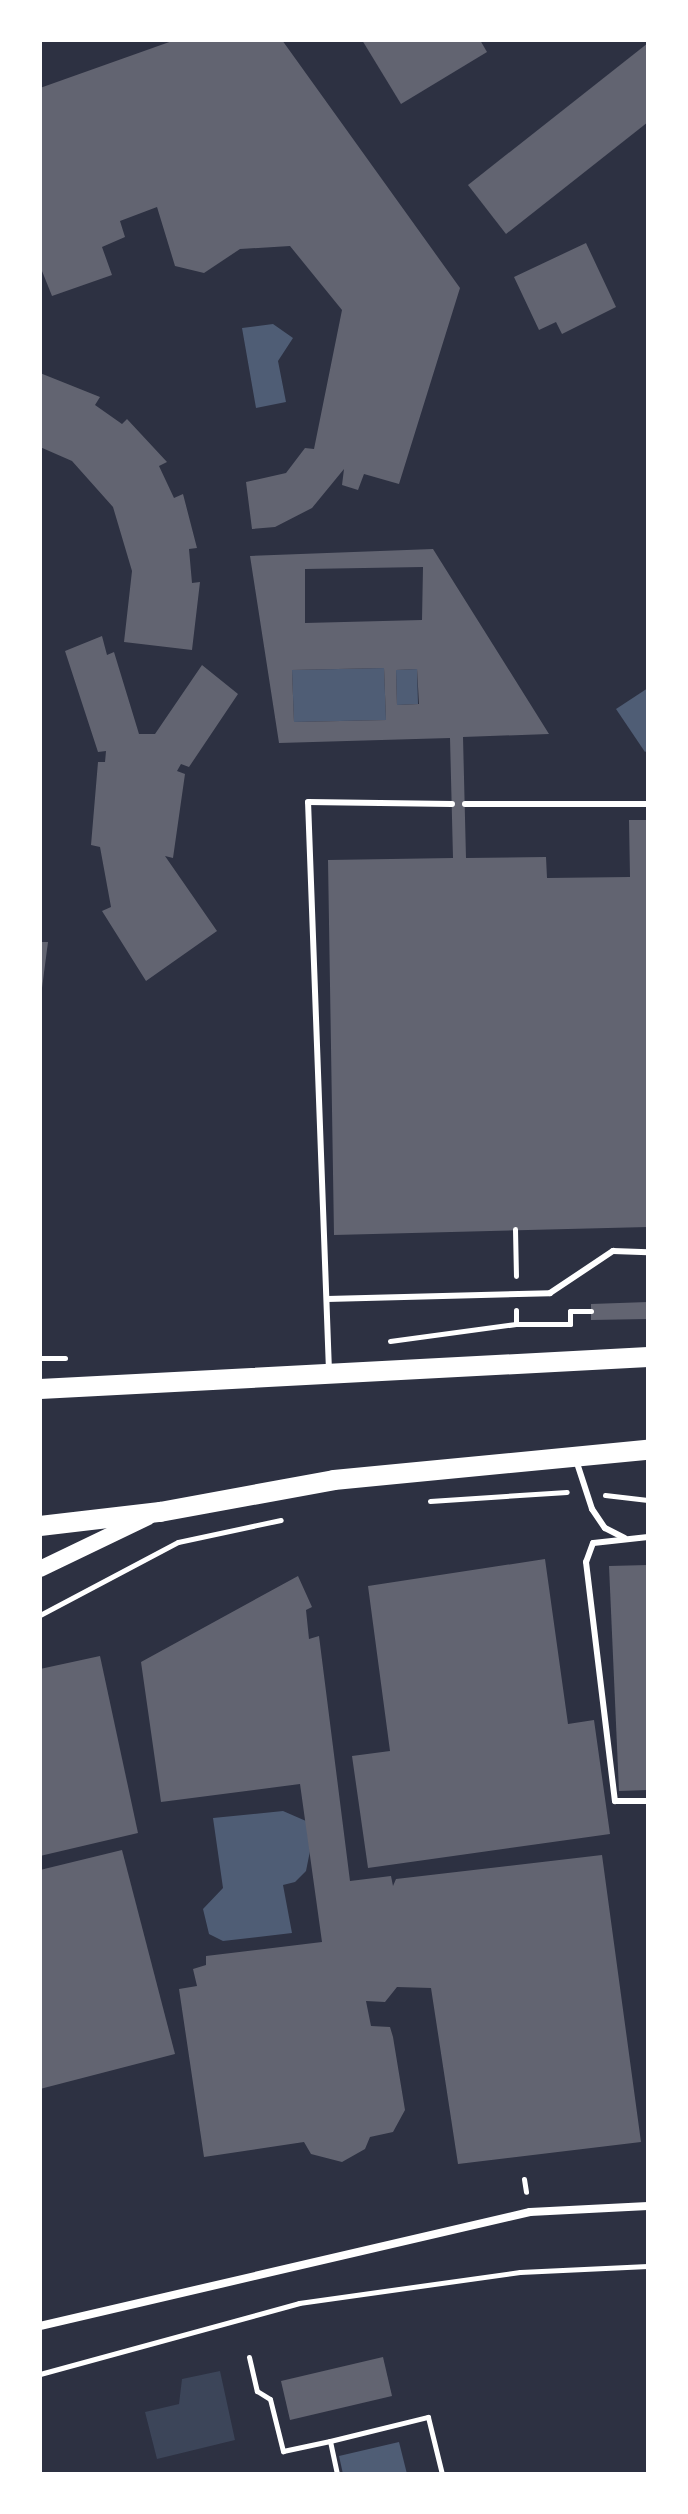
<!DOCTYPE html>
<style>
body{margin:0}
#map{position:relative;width:688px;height:2514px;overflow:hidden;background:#2d3142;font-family:"PT Serif",serif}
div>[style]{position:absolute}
.green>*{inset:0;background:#3c4559}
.water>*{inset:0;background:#4f5d75}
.building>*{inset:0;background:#626471}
.path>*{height:5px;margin:-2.5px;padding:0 2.5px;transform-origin:2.5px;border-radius:2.5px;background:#fff}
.service>*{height:6px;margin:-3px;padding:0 3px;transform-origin:3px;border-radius:3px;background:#fff}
.minor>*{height:8px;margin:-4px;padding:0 4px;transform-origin:4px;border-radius:4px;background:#fff}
.secondary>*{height:16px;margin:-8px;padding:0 8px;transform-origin:8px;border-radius:8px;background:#fff}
.primary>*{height:20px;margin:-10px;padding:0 10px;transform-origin:10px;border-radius:10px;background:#fff}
span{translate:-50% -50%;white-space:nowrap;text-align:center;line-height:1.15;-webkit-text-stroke:7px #fff;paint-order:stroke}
.frame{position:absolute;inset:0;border:42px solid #fff;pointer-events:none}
</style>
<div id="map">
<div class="green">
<i style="clip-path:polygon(220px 2371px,235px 2440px,157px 2459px,145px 2412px,179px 2404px,182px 2379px)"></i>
</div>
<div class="water">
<i style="clip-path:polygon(273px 324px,293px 338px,278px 361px,286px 402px,256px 408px,242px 328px)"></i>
<i style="clip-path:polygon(384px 668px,386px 720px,294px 722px,292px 670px)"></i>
<i style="clip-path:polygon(417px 669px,418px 704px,397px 705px,396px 670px)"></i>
<i style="clip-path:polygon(648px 688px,648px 750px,645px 752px,616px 709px)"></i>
<i style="clip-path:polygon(283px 1811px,306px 1821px,310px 1851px,306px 1871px,295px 1882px,283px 1885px,292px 1933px,223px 1941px,209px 1934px,203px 1909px,223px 1888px,213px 1818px)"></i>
<i style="clip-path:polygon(399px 2442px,407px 2474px,343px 2474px,339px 2456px)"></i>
</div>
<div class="building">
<i style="clip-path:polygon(175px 40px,282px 40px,460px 288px,399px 484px,364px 474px,358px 490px,342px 485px,344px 469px,312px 508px,275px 527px,252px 529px,246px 482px,286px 473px,305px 448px,314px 449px,342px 310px,290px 246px,240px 249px,204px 273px,175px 266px,157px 207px,120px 221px,125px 237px,102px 247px,112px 275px,52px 296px,40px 266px,40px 88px)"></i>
<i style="clip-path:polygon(362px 40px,480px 40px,487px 52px,401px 104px)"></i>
<i style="clip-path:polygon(648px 43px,648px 122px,506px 234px,468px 185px)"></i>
<i style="clip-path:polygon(586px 243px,616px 307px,562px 334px,556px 322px,539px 330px,514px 277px)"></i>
<i style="clip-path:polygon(40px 373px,100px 397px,95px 405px,122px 424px,127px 419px,167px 462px,159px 466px,174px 498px,183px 494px,197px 548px,189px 549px,192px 583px,200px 582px,192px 650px,124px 642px,132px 571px,113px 507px,72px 461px,40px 447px)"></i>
<i style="clip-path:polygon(evenodd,433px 549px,549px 734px,463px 737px,466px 858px,546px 857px,547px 878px,630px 877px,629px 820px,648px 820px,648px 1227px,334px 1235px,328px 860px,453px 858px,450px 738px,279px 743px,250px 556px,433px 549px,423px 567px,422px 620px,305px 623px,305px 569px,423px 567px,433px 549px,384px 668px,386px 720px,294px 722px,292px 670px,384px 668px,433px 549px,417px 669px,419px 704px,397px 705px,396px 670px,417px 669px)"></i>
<i style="clip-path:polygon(102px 636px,107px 655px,114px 652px,139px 734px,155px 734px,202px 665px,238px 694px,189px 767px,181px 764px,177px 771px,185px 774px,173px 858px,165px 856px,217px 931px,146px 981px,102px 911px,111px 907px,100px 847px,91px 845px,98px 762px,105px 762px,106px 751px,98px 752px,65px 651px)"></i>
<i style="clip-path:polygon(40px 942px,48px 942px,42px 988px,40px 988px)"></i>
<i style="clip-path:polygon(648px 1302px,648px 1319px,591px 1320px,591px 1304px)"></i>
<i style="clip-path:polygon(545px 1559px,568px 1724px,594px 1720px,610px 1834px,368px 1868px,352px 1756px,390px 1751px,368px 1586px)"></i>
<i style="clip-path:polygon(648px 1565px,648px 1790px,619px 1791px,609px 1566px)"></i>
<i style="clip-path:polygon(298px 1576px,312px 1607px,306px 1610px,309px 1639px,319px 1636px,350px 1881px,391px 1876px,393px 1886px,396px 1879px,602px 1855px,641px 2142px,458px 2164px,431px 1988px,397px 1987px,385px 2002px,366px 2001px,371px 2026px,390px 2027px,393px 2037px,405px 2110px,393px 2132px,370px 2137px,365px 2149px,342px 2162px,311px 2154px,304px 2142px,204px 2157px,179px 1989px,197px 1986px,193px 1969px,206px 1965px,206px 1956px,322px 1942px,300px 1784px,161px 1802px,141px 1662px)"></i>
<i style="clip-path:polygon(100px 1656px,138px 1833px,40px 1856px,40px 1669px)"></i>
<i style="clip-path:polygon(122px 1850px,175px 2054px,40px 2089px,40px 1870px)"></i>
<i style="clip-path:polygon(383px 2357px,392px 2396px,290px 2420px,281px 2381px)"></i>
</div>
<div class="path">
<i style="left:515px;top:1229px;width:47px;rotate:88.8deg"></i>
<i style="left:516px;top:1310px;width:14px;rotate:90deg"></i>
<i style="left:516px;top:1324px;width:54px"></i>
<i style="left:570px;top:1324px;width:13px;rotate:-90deg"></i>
<i style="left:570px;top:1311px;width:21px"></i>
<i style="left:390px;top:1341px;width:127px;rotate:-7.7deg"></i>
<i style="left:40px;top:1358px;width:25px"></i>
<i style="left:605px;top:1495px;width:43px;rotate:6.6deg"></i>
<i style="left:430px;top:1501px;width:137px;rotate:-3.8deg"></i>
<i style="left:40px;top:1615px;width:156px;rotate:-27.9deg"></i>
<i style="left:178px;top:1542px;width:105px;rotate:-12.1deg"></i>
<i style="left:524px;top:2179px;width:13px;rotate:81deg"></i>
<i style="left:249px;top:2357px;width:35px;rotate:77deg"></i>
<i style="left:257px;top:2391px;width:15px;rotate:32deg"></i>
<i style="left:270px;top:2399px;width:54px;rotate:76deg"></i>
<i style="left:283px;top:2451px;width:48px;rotate:-12deg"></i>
<i style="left:330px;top:2441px;width:34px;rotate:78deg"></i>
<i style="left:40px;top:2374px;width:269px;rotate:-15.3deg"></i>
<i style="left:299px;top:2303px;width:223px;rotate:-8deg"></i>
<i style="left:520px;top:2272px;width:128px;rotate:-2.7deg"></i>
<i style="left:330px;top:2441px;width:101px;rotate:-13.8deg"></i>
<i style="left:428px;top:2417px;width:59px;rotate:76.2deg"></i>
</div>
<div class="service">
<i style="left:465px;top:804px;width:183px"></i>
<i style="left:327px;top:1299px;width:223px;rotate:-1.5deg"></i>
<i style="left:550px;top:1293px;width:76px;rotate:-33.7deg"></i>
<i style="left:613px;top:1251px;width:35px;rotate:2deg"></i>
<i style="left:329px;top:1371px;width:569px;rotate:-92.11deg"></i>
<i style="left:308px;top:802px;width:144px;rotate:0.8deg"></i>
<i style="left:576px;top:1460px;width:52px;rotate:71.9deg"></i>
<i style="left:592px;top:1509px;width:23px;rotate:56deg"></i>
<i style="left:605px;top:1528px;width:22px;rotate:27deg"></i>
<i style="left:648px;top:1537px;width:55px;rotate:173.8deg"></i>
<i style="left:593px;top:1543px;width:20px;rotate:110deg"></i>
<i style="left:586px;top:1562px;width:241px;rotate:83.1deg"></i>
<i style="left:615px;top:1801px;width:33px"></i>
</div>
<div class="minor">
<i style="left:40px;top:2326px;width:503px;rotate:-13.1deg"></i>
<i style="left:530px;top:2212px;width:118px;rotate:-2.9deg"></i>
</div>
<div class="secondary">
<i style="left:40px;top:1569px;width:120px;rotate:-25.7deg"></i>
</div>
<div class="primary">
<i style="left:40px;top:1389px;width:609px;rotate:-3.01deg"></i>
<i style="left:40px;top:1526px;width:121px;rotate:-6.7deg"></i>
<i style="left:160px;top:1512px;width:177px;rotate:-10.4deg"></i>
<i style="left:334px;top:1480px;width:315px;rotate:-5.5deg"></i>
</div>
<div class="frame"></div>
</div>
